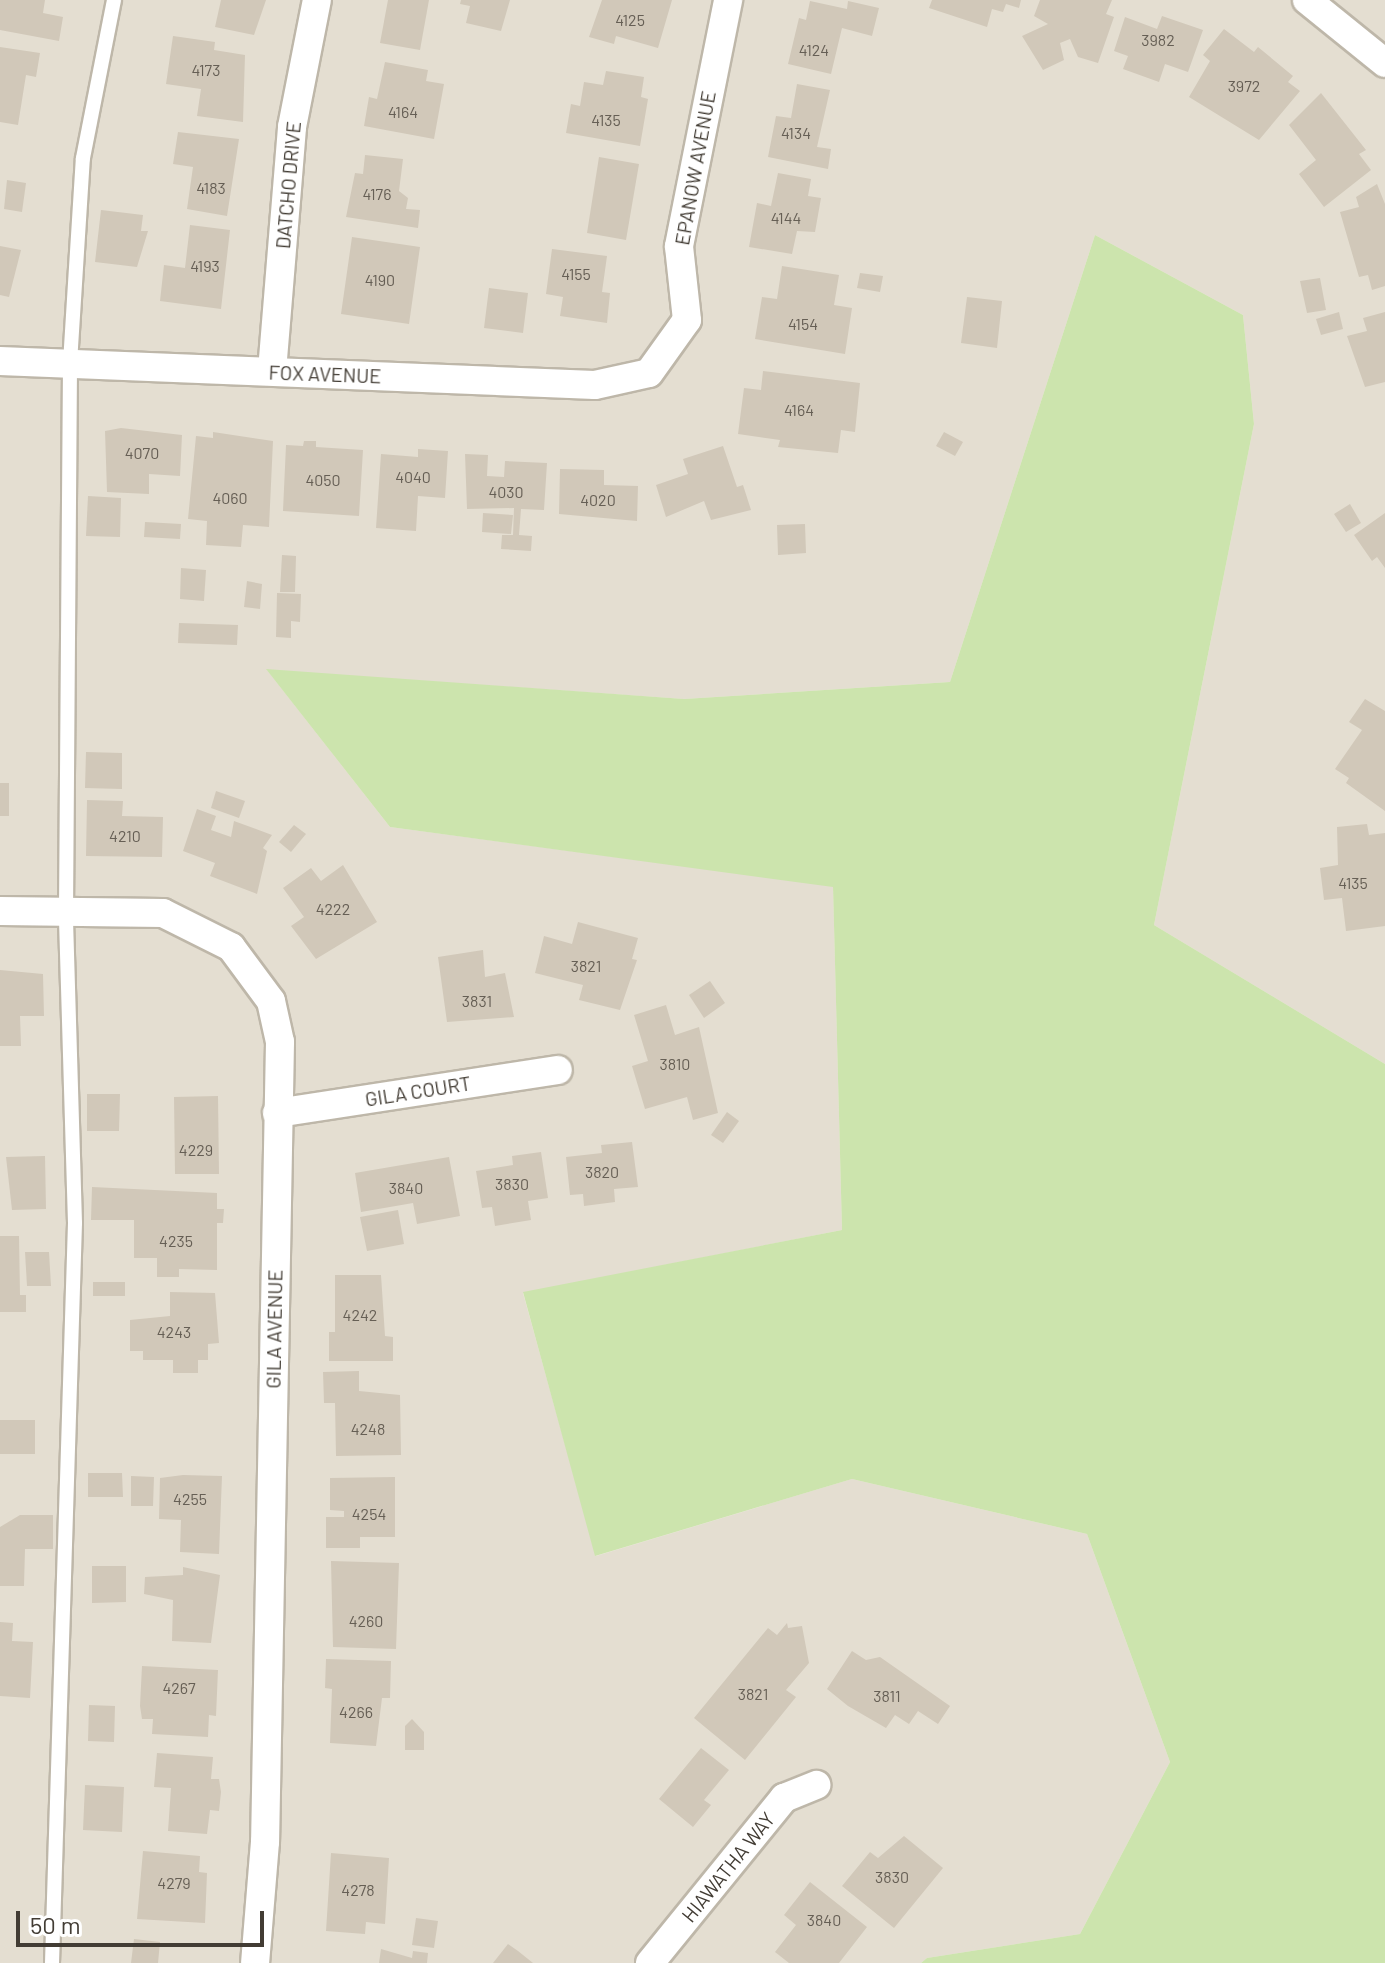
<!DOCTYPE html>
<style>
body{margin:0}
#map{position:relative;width:1385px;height:1963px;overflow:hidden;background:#f1ece3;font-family:Barlow,sans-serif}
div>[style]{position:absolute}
.residential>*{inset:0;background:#e4ded1}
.green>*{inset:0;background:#cce4ad}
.building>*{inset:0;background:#d1c8b9}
.roads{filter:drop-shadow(2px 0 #beb7a9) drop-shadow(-2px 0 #beb7a9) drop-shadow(0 2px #beb7a9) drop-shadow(0 -2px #beb7a9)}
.lane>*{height:14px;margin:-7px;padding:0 7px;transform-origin:7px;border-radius:7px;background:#fff}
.street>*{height:28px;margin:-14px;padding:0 14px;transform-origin:14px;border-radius:14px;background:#fff}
span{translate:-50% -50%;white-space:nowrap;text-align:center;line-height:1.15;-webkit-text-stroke:6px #fff;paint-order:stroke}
.number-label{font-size:16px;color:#665f55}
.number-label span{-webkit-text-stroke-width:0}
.street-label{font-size:20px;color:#423c34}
.scale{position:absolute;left:16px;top:1911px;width:248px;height:36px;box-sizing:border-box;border:4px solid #423c34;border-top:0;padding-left:10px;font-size:24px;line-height:28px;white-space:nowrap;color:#423c34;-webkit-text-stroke:6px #fff;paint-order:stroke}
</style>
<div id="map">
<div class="residential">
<i style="clip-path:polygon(0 0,1385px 0,1385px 1064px,1154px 925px,1254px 424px,1243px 315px,1095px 235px,950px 682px,684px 699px,267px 670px,390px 827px,833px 886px,842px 1230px,523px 1293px,596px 1556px,852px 1479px,1087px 1534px,1170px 1762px,1080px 1934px,927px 1958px,921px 1963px,0 1963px)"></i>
</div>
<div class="green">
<i style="clip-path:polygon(1095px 235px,1243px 315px,1254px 424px,1154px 925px,1385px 1064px,1385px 1963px,921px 1963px,927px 1958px,1080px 1934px,1170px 1762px,1087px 1534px,852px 1479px,595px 1556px,523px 1292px,842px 1230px,833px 887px,390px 827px,266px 669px,684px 699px,950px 682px)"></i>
</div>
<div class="building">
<i style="clip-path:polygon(0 0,45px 0,43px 13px,63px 17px,59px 41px,0 30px)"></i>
<i style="clip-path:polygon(221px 0,266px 0,254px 35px,215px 27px)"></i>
<i style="clip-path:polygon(388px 0,429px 0,420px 50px,380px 43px)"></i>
<i style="clip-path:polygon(461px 0,510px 0,501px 31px,466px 23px,470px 6px,460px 4px)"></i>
<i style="clip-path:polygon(602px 0,672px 0,658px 48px,616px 36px,614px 44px,589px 37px)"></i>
<i style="clip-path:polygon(932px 0,1021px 0,1019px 8px,1006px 4px,1003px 12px,992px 9px,987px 27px,929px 8px)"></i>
<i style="clip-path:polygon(1040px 0,1112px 0,1106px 14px,1114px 17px,1098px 63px,1078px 57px,1070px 39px,1060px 43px,1064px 60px,1043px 70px,1022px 36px,1048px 24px,1034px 16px)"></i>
<i style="clip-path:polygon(810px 1px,847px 9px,848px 1px,879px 8px,872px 36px,842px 28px,831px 74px,788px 64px,799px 18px,806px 20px)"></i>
<i style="clip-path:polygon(1162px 16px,1203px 30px,1188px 72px,1165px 64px,1159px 82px,1123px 69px,1128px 56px,1114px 51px,1125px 17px,1157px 29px)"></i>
<i style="clip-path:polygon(1224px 29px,1254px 52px,1258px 47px,1293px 76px,1288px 82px,1300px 91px,1259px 140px,1189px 97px,1210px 61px,1203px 55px)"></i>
<i style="clip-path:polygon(173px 36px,215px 42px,214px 50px,245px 55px,243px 122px,197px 116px,201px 89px,166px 84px)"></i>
<i style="clip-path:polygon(0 47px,40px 53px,36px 77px,26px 75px,18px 125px,0 122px)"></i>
<i style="clip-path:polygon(385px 62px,428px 70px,426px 81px,444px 84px,434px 139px,364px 126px,369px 97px,377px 99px)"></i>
<i style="clip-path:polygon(606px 71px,644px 77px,641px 97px,648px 99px,640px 146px,566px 133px,571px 104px,580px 106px,584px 82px,603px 85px)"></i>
<i style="clip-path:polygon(797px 84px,830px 90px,817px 147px,831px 149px,828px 169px,768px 157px,776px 116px,791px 118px)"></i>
<i style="clip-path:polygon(1321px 93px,1366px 150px,1359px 154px,1371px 170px,1324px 207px,1299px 174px,1316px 160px,1289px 125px)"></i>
<i style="clip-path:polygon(178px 132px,239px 139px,227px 216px,187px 209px,193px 167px,173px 164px)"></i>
<i style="clip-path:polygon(365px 155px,403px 159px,399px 191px,408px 198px,406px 209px,420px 210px,418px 228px,346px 217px,355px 173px,363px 174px)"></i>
<i style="clip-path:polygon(599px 157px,639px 164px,626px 240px,587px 233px)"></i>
<i style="clip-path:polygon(778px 173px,811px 179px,808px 196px,821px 198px,815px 232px,797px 231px,792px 254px,749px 247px,757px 203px,771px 206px)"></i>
<i style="clip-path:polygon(7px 180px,26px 183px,22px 212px,4px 209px)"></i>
<i style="clip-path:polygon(1377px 184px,1385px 204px,1385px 286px,1372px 290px,1368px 275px,1359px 277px,1340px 212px,1359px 207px,1356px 197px)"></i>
<i style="clip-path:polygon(101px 210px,143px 215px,141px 231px,148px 231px,137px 267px,95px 262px)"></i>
<i style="clip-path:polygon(190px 225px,230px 230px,221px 309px,160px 301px,164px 265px,185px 268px)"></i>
<i style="clip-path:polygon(352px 237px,420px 247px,409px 324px,341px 314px)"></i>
<i style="clip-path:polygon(0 246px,21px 250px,9px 297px,0 295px)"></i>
<i style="clip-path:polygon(552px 249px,607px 256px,602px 292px,610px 293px,607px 323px,560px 316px,563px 297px,546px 294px)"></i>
<i style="clip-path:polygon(782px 266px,839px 275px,834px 305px,852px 308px,845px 354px,755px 339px,762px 297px,777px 299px)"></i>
<i style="clip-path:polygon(860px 273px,883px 276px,880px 292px,857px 288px)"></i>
<i style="clip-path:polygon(1320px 278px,1326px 310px,1307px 313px,1300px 281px)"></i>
<i style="clip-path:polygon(489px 288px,528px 293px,523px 333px,484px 328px)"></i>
<i style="clip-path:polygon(967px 297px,1002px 301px,997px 348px,961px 343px)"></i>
<i style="clip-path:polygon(1339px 312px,1343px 329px,1321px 335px,1316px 319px)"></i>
<i style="clip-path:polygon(1385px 312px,1385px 382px,1365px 387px,1347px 336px,1367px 331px,1363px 318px)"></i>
<i style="clip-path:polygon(763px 371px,860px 383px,855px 432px,841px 430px,838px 453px,778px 447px,780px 440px,738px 434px,744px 388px,761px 390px)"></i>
<i style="clip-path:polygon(121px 428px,182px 435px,180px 476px,149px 474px,149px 494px,107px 492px,105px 431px)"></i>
<i style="clip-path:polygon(213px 432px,273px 441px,269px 527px,243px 525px,241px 547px,206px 545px,207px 521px,188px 519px,196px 436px,213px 438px)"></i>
<i style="clip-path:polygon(944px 432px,963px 442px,955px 456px,936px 446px)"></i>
<i style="clip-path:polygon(304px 441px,316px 441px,316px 447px,363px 450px,359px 516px,283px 511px,286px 445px,303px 446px)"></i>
<i style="clip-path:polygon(723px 446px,737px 487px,743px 485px,751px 510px,711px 520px,704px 501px,666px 517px,656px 485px,688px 474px,683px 459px)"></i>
<i style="clip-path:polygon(418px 449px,448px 451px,445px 498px,418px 496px,416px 531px,376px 528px,381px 454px,418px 457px)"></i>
<i style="clip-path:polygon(465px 454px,488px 455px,487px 476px,504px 477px,505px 461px,547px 463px,544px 510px,521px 509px,519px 535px,532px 536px,531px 551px,501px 549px,502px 535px,513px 535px,514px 508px,467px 509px)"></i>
<i style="clip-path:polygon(560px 469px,604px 470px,604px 485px,638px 486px,637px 521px,559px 514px)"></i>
<i style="clip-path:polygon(88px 496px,121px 498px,120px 537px,86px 536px)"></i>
<i style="clip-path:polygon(1350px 504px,1361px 523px,1346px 532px,1334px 514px)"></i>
<i style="clip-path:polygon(483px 513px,513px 515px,511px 534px,482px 532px)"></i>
<i style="clip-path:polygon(1385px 513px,1385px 568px,1377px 557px,1372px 561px,1354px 535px)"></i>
<i style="clip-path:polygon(145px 522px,181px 524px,180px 539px,144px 537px)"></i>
<i style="clip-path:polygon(805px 524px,806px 553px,778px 555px,777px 525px)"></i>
<i style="clip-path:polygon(282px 555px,296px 556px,295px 592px,280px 592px)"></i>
<i style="clip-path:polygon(181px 568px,206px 570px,204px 601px,180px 599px)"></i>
<i style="clip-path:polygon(247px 581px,262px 584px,260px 609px,244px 607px)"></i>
<i style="clip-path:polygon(277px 593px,301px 594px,300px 622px,291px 621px,291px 638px,276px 637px)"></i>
<i style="clip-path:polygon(179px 623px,238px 625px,237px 645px,178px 643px)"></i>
<i style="clip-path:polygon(1365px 699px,1385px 711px,1385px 811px,1346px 783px,1349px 778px,1335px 769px,1362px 730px,1349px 722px)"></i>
<i style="clip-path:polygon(86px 752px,122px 753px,122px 789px,85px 788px)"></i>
<i style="clip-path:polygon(0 783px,9px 783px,9px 816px,0 816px)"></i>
<i style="clip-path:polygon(216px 791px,245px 801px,239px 818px,211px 808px)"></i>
<i style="clip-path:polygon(87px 800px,123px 801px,122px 816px,163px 817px,162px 857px,86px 856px)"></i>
<i style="clip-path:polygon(197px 809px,216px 816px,211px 830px,231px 837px,234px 821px,272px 835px,263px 848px,267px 851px,257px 894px,210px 876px,215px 863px,183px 851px)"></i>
<i style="clip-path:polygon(1367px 824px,1369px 835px,1385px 833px,1385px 926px,1346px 931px,1342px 898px,1324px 900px,1320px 868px,1338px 865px,1337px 827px)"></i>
<i style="clip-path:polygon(294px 825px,306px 834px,291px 852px,279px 842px)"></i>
<i style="clip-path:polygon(343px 865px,377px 922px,316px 959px,291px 926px,304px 917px,283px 888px,311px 868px,321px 881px)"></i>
<i style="clip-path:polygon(578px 922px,638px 938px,632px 959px,637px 960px,620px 1010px,579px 1000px,583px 985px,535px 973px,544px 936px,572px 944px)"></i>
<i style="clip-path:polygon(483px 950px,485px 977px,505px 973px,514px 1017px,447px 1022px,438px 957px)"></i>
<i style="clip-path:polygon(0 970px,43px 974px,44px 1016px,20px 1016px,21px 1046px,0 1046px)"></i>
<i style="clip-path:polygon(710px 981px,725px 1003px,704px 1018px,689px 995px)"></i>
<i style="clip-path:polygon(666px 1005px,675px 1035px,699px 1027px,718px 1113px,693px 1120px,687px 1097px,645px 1109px,632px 1066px,648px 1061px,634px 1015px)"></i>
<i style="clip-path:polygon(87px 1094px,120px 1094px,119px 1131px,87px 1131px)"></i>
<i style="clip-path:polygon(218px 1096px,219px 1174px,175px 1174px,174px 1097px)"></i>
<i style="clip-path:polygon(727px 1112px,739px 1121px,723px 1143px,711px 1135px)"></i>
<i style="clip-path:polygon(632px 1142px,638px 1187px,614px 1189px,615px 1202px,584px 1206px,583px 1194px,570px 1195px,566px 1157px,602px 1153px,601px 1145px)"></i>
<i style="clip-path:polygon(541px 1152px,548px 1198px,528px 1201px,531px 1220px,495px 1226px,492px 1207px,482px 1208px,476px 1171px,513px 1165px,512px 1156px)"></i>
<i style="clip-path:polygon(45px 1156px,46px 1209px,12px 1210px,6px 1157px)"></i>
<i style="clip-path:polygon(449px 1157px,460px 1216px,417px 1224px,413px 1203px,361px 1212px,355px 1173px)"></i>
<i style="clip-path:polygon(92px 1187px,217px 1193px,217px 1209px,224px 1209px,223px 1223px,217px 1223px,217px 1270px,179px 1269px,179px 1277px,157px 1277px,157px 1258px,134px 1258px,134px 1220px,91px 1220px)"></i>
<i style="clip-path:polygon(398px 1210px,404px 1244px,367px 1251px,360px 1217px)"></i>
<i style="clip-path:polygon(0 1236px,19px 1236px,20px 1295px,26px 1295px,26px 1312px,0 1312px)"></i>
<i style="clip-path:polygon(25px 1252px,49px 1252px,51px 1286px,27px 1286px)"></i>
<i style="clip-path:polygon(335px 1275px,381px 1275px,385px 1336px,393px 1337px,393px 1361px,329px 1361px,329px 1332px,335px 1332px)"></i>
<i style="clip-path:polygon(93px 1282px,125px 1282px,125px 1296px,93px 1296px)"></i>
<i style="clip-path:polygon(170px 1292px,215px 1293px,219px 1343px,208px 1344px,208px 1360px,198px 1360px,198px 1373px,173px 1373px,173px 1360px,143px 1360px,143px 1351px,130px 1351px,130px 1320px,170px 1316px)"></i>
<i style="clip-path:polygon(359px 1371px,359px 1391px,400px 1395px,401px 1455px,336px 1456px,335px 1403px,324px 1403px,323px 1372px)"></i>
<i style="clip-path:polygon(0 1420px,35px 1420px,35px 1454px,0 1454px)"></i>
<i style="clip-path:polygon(88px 1473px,122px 1473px,123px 1497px,88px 1497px)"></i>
<i style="clip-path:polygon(183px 1475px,222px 1476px,219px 1554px,180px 1552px,181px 1520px,159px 1519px,160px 1478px)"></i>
<i style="clip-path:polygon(131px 1476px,154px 1477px,153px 1506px,131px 1506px)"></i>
<i style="clip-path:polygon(395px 1477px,395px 1537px,360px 1537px,360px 1548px,326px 1548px,326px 1517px,344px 1517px,344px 1511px,330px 1510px,330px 1478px)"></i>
<i style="clip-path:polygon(20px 1515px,53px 1515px,53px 1549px,25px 1549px,24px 1586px,0 1586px,0 1527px)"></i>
<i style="clip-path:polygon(331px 1561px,399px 1563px,396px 1649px,333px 1647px)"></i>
<i style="clip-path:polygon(92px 1566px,126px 1566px,126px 1602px,92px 1603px)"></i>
<i style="clip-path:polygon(183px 1567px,220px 1575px,211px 1643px,172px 1641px,173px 1600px,144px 1594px,145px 1577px,183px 1575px)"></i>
<i style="clip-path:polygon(0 1622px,13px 1623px,12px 1641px,33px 1642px,30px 1698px,0 1696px)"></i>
<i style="clip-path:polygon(787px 1623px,788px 1628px,802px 1626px,809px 1663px,786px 1690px,796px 1697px,745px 1760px,694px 1718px,768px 1628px,777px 1635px)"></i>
<i style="clip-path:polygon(852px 1651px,866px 1660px,880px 1657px,950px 1706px,938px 1724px,918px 1711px,909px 1724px,895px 1715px,886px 1728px,848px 1706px,827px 1689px)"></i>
<i style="clip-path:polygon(326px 1659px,391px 1661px,390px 1698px,382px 1698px,376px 1746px,330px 1743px,332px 1689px,325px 1688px)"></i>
<i style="clip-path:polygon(142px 1666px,218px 1670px,216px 1716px,209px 1715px,208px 1737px,152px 1734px,153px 1719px,142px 1719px,140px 1706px)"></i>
<i style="clip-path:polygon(89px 1705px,115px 1706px,114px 1742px,88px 1741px)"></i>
<i style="clip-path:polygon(412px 1719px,424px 1732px,424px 1750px,405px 1750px,405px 1726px)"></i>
<i style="clip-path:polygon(701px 1748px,729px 1770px,704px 1800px,711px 1805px,693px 1827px,659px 1799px)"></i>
<i style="clip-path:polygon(157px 1753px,213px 1757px,211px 1779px,219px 1779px,221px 1792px,219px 1811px,210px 1810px,207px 1834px,168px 1831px,171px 1788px,154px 1787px)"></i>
<i style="clip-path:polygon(85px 1785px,124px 1787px,122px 1832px,83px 1830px)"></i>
<i style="clip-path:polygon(904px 1836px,943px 1868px,894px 1928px,842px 1886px,870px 1852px,878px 1858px)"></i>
<i style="clip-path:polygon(143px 1851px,200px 1856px,199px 1872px,207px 1873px,205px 1923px,137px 1919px)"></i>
<i style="clip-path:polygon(331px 1853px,389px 1858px,385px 1924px,366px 1922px,365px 1934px,326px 1931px)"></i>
<i style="clip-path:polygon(810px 1882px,867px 1927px,839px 1963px,789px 1963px,775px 1952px,796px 1925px,784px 1915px)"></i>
<i style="clip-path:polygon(416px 1918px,438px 1921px,434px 1948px,412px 1945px)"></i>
<i style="clip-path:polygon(134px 1939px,160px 1942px,158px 1963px,131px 1963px)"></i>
<i style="clip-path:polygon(508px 1944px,518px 1951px,533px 1963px,493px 1963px)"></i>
<i style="clip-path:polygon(381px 1949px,412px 1958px,413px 1951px,428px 1953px,427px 1963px,379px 1963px)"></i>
</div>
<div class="roads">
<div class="lane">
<i style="left:52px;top:1963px;width:740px;rotate:-88.22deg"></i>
<i style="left:75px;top:1223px;width:312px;rotate:-91.7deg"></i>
<i style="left:66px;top:911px;width:548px;rotate:-89.58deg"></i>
<i style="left:70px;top:363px;width:205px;rotate:-86.4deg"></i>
<i style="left:83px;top:158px;width:161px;rotate:-78.9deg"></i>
</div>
<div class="street">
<i style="left:1307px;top:0;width:100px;rotate:38.9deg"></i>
<i style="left:0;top:361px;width:595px;rotate:2.31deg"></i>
<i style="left:595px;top:385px;width:55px;rotate:-12.5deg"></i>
<i style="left:649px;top:373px;width:65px;rotate:-54.4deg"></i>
<i style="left:687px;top:320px;width:74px;rotate:-96.2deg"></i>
<i style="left:679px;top:246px;width:251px;rotate:-78.7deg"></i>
<i style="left:272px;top:371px;width:245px;rotate:-85.3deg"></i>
<i style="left:292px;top:127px;width:129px;rotate:-78.9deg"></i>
<i style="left:0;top:911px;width:163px;rotate:0.7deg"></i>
<i style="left:163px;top:913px;width:76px;rotate:26.6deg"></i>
<i style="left:231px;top:947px;width:67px;rotate:53.5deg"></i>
<i style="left:271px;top:1001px;width:42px;rotate:77.6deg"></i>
<i style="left:280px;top:1042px;width:800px;rotate:91.07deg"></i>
<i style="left:265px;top:1842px;width:121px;rotate:94.7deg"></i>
<i style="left:277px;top:1113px;width:284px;rotate:-8.7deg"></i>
<i style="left:650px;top:1963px;width:213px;rotate:-50.9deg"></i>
<i style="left:784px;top:1798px;width:35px;rotate:-22deg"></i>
</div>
</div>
<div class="number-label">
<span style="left:630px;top:20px">4125</span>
<span style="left:1158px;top:40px">3982</span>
<span style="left:814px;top:50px">4124</span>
<span style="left:206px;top:70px">4173</span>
<span style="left:1244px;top:86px">3972</span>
<span style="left:403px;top:112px">4164</span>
<span style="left:606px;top:120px">4135</span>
<span style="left:796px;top:133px">4134</span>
<span style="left:211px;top:188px">4183</span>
<span style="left:377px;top:194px">4176</span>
<span style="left:786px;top:218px">4144</span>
<span style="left:205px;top:266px">4193</span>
<span style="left:576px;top:274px">4155</span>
<span style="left:380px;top:280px">4190</span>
<span style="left:803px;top:324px">4154</span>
<span style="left:799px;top:410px">4164</span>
<span style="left:142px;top:453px">4070</span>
<span style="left:413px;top:477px">4040</span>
<span style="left:323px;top:480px">4050</span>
<span style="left:506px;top:492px">4030</span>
<span style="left:230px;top:498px">4060</span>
<span style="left:598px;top:500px">4020</span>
<span style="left:125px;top:836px">4210</span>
<span style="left:1353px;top:883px">4135</span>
<span style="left:333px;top:909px">4222</span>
<span style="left:586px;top:966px">3821</span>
<span style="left:477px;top:1001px">3831</span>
<span style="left:675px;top:1064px">3810</span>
<span style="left:196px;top:1150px">4229</span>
<span style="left:602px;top:1172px">3820</span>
<span style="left:512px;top:1184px">3830</span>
<span style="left:406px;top:1188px">3840</span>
<span style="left:176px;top:1241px">4235</span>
<span style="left:360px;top:1315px">4242</span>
<span style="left:174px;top:1332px">4243</span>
<span style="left:368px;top:1429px">4248</span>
<span style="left:190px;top:1499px">4255</span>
<span style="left:369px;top:1514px">4254</span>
<span style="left:366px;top:1621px">4260</span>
<span style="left:179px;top:1688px">4267</span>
<span style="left:753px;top:1694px">3821</span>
<span style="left:887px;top:1696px">3811</span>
<span style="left:356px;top:1712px">4266</span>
<span style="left:892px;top:1877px">3830</span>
<span style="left:174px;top:1883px">4279</span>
<span style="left:358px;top:1890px">4278</span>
<span style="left:824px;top:1920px">3840</span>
</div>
<div class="street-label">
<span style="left:695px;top:168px;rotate:-80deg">EPANOW AVENUE</span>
<span style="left:288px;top:185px;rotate:-85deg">DATCHO DRIVE</span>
<span style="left:325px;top:374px;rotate:2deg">FOX AVENUE</span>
<span style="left:418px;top:1091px;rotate:-9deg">GILA COURT</span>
<span style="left:274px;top:1329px;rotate:-89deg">GILA AVENUE</span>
<span style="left:728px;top:1867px;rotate:-51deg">HIAWATHA WAY</span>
</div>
<div class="scale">50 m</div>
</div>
